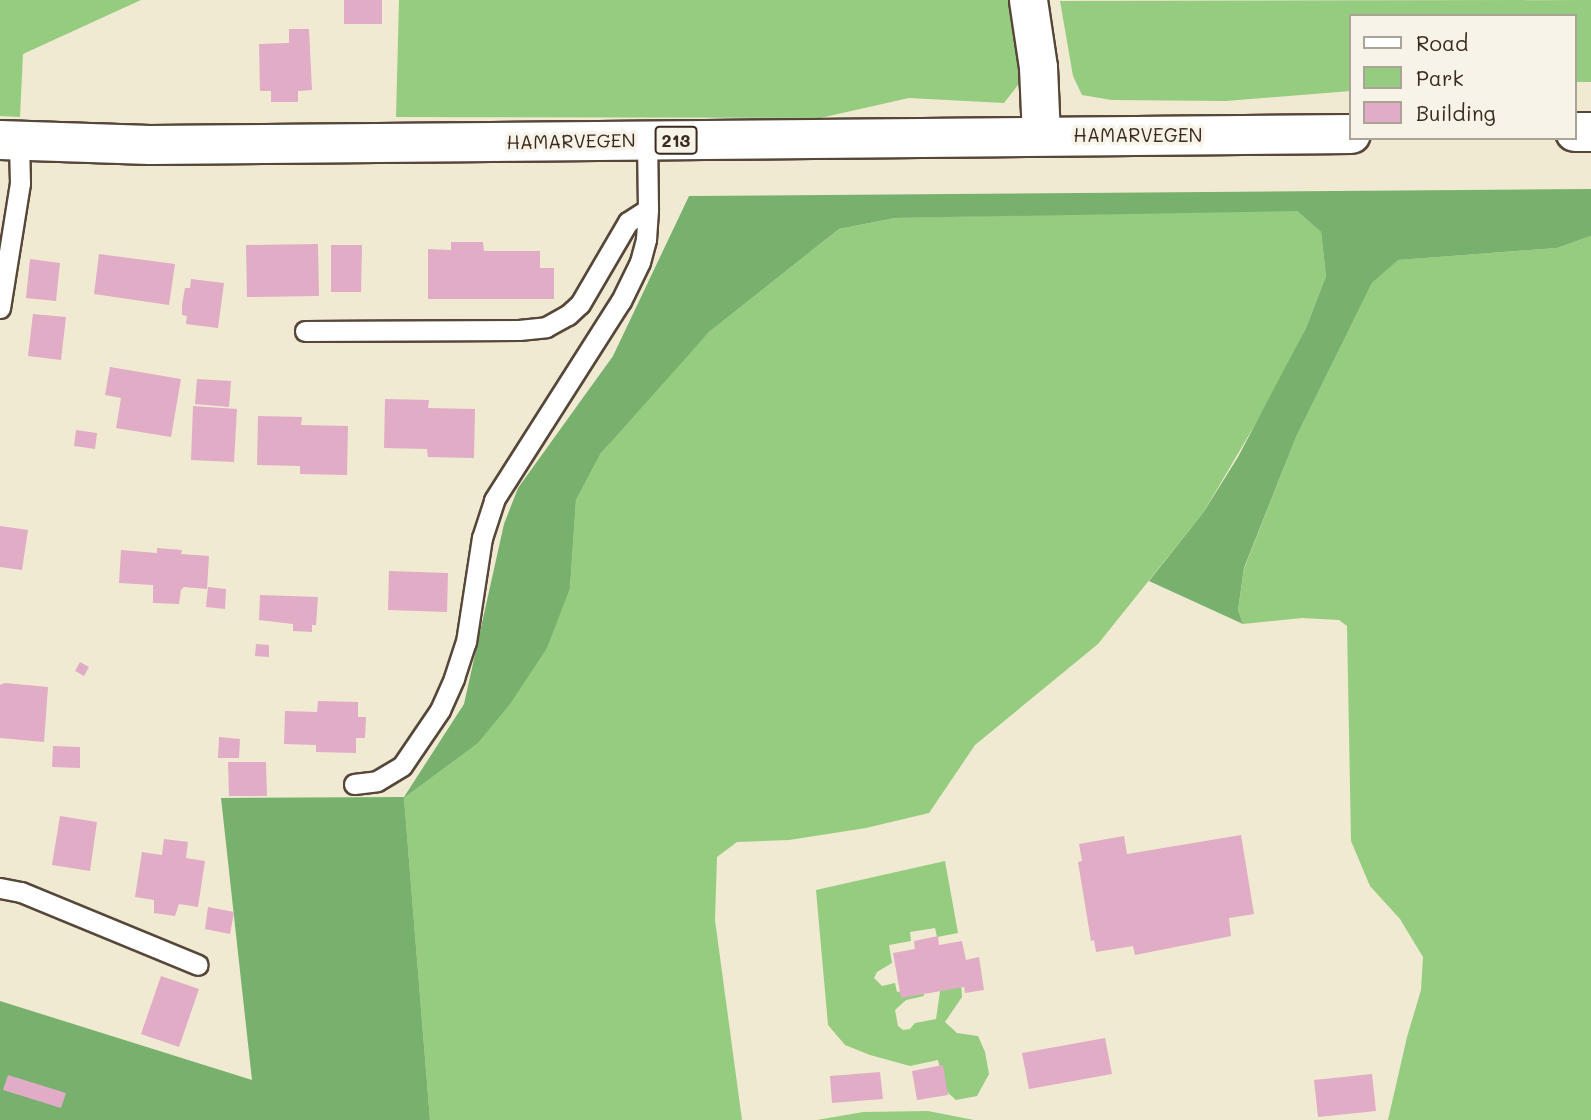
<!DOCTYPE html>
<style>
body{margin:0}
#map{position:relative;width:1591px;height:1120px;overflow:hidden;background:#f0ead2;font-family:Mali,sans-serif}
div>[style]{position:absolute}
.green>*{inset:0;background:#95cc7f}
.forest>*{inset:0;background:#78b06e}
.building>*{inset:0;background:#e1acc6}
.roads{filter:drop-shadow(2px 0 #564739) drop-shadow(-2px 0 #564739) drop-shadow(0 2px #564739) drop-shadow(0 -2px #564739)}
.service>*{height:19px;margin:-9.5px;padding:0 9.5px;transform-origin:9.5px;border-radius:9.5px;background:#fff}
.minor>*{height:37px;margin:-18.5px;padding:0 18.5px;transform-origin:18.5px;border-radius:18.5px;background:#fff}
.primary>*{height:38px;margin:-19px;padding:0 19px;transform-origin:19px;border-radius:19px;background:#fff}
span{translate:-50% -50%;white-space:nowrap;text-align:center;line-height:1.15;-webkit-text-stroke:7px #f7f3e8;paint-order:stroke}
.shield-label span{padding:2px 5px;background:#f7f3e8;border:2px solid;border-radius:5px;-webkit-text-stroke-width:0}
.shield-label{font-size:18px;color:#3b2a1e;font-weight:700}
.street-label{font-size:19px;color:#3b2a1e}
.legend{position:absolute;left:1349px;top:14px;width:228px;height:126px;box-sizing:border-box;background:#f7f3e8;border:2px solid #aca397;margin:0;padding:9px 12px;list-style:none;font-size:21px;color:#3b2a1e}
.legend li{display:flex;align-items:center;gap:14px;height:35px}
.legend b{width:35px;border:2px solid #aca397}
</style>
<div id="map">
<div class="green">
<i style="clip-path:polygon(0 0,141px 0,23px 54px,20px 117px,0 116px)"></i>
<i style="clip-path:polygon(399px 0,1018px 0,1028px 72px,1004px 103px,909px 98px,820px 118px,396px 117px)"></i>
<i style="clip-path:polygon(1591px 0,1591px 82px,1575px 82px,1575px 16px,1351px 16px,1351px 91px,1226px 101px,1112px 100px,1082px 95px,1073px 76px,1060px 1px)"></i>
<i style="clip-path:polygon(1214px 211px,1297px 211px,1321px 232px,1326px 276px,1306px 328px,1266px 406px,1203px 513px,1098px 644px,975px 745px,929px 813px,866px 828px,789px 840px,737px 842px,717px 857px,715px 920px,742px 1120px,430px 1120px,404px 798px,477px 744px,570px 588px,576px 500px,601px 453px,651px 394px,709px 332px,839px 229px,895px 218px)"></i>
<i style="clip-path:polygon(1591px 236px,1591px 1120px,1388px 1120px,1407px 1037px,1421px 990px,1423px 957px,1400px 919px,1370px 886px,1351px 841px,1347px 626px,1339px 620px,1302px 618px,1243px 624px,1238px 610px,1244px 569px,1296px 437px,1372px 283px,1397px 260px,1557px 248px)"></i>
<i style="clip-path:polygon(945px 861px,958px 933px,937px 937px,935px 928px,910px 932px,911px 941px,889px 945px,892px 963px,877px 972px,874px 978px,882px 986px,895px 983px,897px 992px,923px 988px,924px 996px,906px 1000px,895px 1010px,898px 1026px,903px 1030px,910px 1029px,915px 1023px,936px 1019px,941px 985px,961px 982px,962px 997px,945px 1022px,957px 1033px,978px 1036px,985px 1052px,989px 1074px,977px 1096px,956px 1100px,945px 1090px,938px 1060px,910px 1066px,870px 1055px,845px 1045px,828px 1025px,816px 890px)"></i>
<i style="clip-path:polygon(928px 1111px,974px 1120px,817px 1120px,863px 1112px)"></i>
</div>
<div class="forest">
<i style="clip-path:polygon(1591px 189px,1591px 236px,1557px 248px,1398px 260px,1372px 283px,1296px 437px,1244px 568px,1238px 610px,1243px 624px,1149px 581px,1203px 513px,1238px 457px,1306px 328px,1326px 276px,1321px 232px,1297px 211px,895px 218px,839px 229px,709px 332px,601px 453px,576px 500px,570px 588px,547px 648px,510px 704px,477px 744px,404px 798px,430px 1120px,0 1120px,0 1001px,252px 1080px,221px 798px,404px 797px,464px 704px,504px 524px,518px 488px,613px 356px,689px 196px)"></i>
</div>
<div class="building">
<i style="clip-path:polygon(344px 0,382px 0,382px 24px,344px 24px)"></i>
<i style="clip-path:polygon(289px 29px,309px 29px,312px 90px,298px 91px,298px 102px,271px 102px,271px 91px,260px 91px,259px 44px,289px 43px)"></i>
<i style="clip-path:polygon(451px 242px,483px 242px,484px 251px,540px 251px,540px 268px,554px 268px,554px 299px,428px 299px,428px 249px,451px 250px)"></i>
<i style="clip-path:polygon(318px 244px,319px 296px,247px 297px,246px 245px)"></i>
<i style="clip-path:polygon(331px 245px,362px 245px,361px 292px,331px 292px)"></i>
<i style="clip-path:polygon(99px 254px,175px 264px,169px 305px,94px 294px)"></i>
<i style="clip-path:polygon(30px 259px,60px 263px,56px 301px,26px 298px)"></i>
<i style="clip-path:polygon(191px 279px,224px 283px,218px 328px,186px 324px,187px 316px,182px 315px,182px 305px,185px 288px,190px 288px)"></i>
<i style="clip-path:polygon(33px 314px,66px 317px,61px 360px,28px 356px)"></i>
<i style="clip-path:polygon(110px 367px,181px 379px,171px 437px,116px 428px,121px 398px,105px 395px)"></i>
<i style="clip-path:polygon(197px 379px,231px 381px,229px 407px,195px 404px)"></i>
<i style="clip-path:polygon(385px 399px,429px 400px,428px 408px,475px 409px,474px 458px,428px 457px,427px 449px,384px 448px)"></i>
<i style="clip-path:polygon(193px 406px,237px 409px,234px 462px,191px 460px)"></i>
<i style="clip-path:polygon(258px 416px,302px 417px,301px 425px,348px 426px,347px 475px,300px 474px,300px 466px,257px 465px)"></i>
<i style="clip-path:polygon(76px 430px,97px 433px,95px 449px,74px 446px)"></i>
<i style="clip-path:polygon(0 526px,28px 530px,22px 570px,0 567px)"></i>
<i style="clip-path:polygon(157px 548px,182px 550px,181px 554px,209px 556px,207px 589px,184px 587px,181px 590px,179px 604px,153px 603px,153px 585px,119px 583px,121px 550px,157px 553px)"></i>
<i style="clip-path:polygon(389px 571px,448px 573px,447px 612px,388px 610px)"></i>
<i style="clip-path:polygon(208px 587px,226px 589px,225px 609px,206px 607px)"></i>
<i style="clip-path:polygon(260px 595px,318px 597px,316px 625px,312px 625px,312px 632px,293px 631px,293px 624px,259px 620px)"></i>
<i style="clip-path:polygon(256px 644px,269px 645px,269px 657px,255px 656px)"></i>
<i style="clip-path:polygon(80px 662px,89px 667px,84px 676px,75px 671px)"></i>
<i style="clip-path:polygon(5px 683px,48px 687px,44px 742px,0 738px,0 685px)"></i>
<i style="clip-path:polygon(318px 701px,358px 702px,358px 717px,366px 717px,365px 738px,356px 738px,356px 753px,316px 752px,316px 745px,284px 744px,285px 711px,317px 712px)"></i>
<i style="clip-path:polygon(219px 737px,240px 739px,239px 758px,218px 758px)"></i>
<i style="clip-path:polygon(53px 746px,80px 747px,80px 768px,52px 767px)"></i>
<i style="clip-path:polygon(228px 762px,266px 762px,267px 796px,229px 796px)"></i>
<i style="clip-path:polygon(60px 816px,97px 822px,90px 871px,52px 865px)"></i>
<i style="clip-path:polygon(1241px 835px,1254px 914px,1229px 918px,1231px 936px,1135px 955px,1133px 946px,1096px 952px,1094px 940px,1091px 941px,1078px 862px,1082px 861px,1079px 844px,1124px 836px,1127px 854px)"></i>
<i style="clip-path:polygon(164px 839px,188px 842px,186px 858px,205px 861px,198px 907px,179px 904px,175px 916px,154px 913px,154px 900px,135px 897px,142px 852px,162px 855px)"></i>
<i style="clip-path:polygon(208px 907px,234px 912px,230px 934px,205px 929px)"></i>
<i style="clip-path:polygon(938px 936px,939px 945px,962px 941px,966px 960px,979px 957px,984px 990px,965px 993px,964px 987px,901px 998px,893px 953px,915px 949px,914px 941px)"></i>
<i style="clip-path:polygon(161px 976px,199px 989px,179px 1047px,141px 1034px)"></i>
<i style="clip-path:polygon(1105px 1038px,1112px 1074px,1029px 1089px,1022px 1053px)"></i>
<i style="clip-path:polygon(943px 1065px,948px 1095px,917px 1100px,912px 1071px)"></i>
<i style="clip-path:polygon(880px 1072px,883px 1099px,832px 1103px,830px 1076px)"></i>
<i style="clip-path:polygon(1372px 1074px,1376px 1111px,1318px 1117px,1314px 1080px)"></i>
<i style="clip-path:polygon(8px 1075px,66px 1093px,61px 1108px,3px 1090px)"></i>
</div>
<div class="roads">
<div class="service">
<i style="left:0;top:308px;width:127px;rotate:-80.9deg"></i>
<i style="left:20px;top:183px;width:42px;rotate:-91.4deg"></i>
<i style="left:305px;top:331px;width:214px;rotate:-0.3deg"></i>
<i style="left:519px;top:330px;width:27px;rotate:-6deg"></i>
<i style="left:546px;top:327px;width:25px;rotate:-29deg"></i>
<i style="left:568px;top:315px;width:16px;rotate:-43deg"></i>
<i style="left:580px;top:304px;width:95px;rotate:-59.7deg"></i>
<i style="left:628px;top:222px;width:24px;rotate:-33deg"></i>
<i style="left:354px;top:784px;width:23px;rotate:-7deg"></i>
<i style="left:377px;top:781px;width:29px;rotate:-31deg"></i>
<i style="left:402px;top:766px;width:68px;rotate:-55.8deg"></i>
<i style="left:440px;top:710px;width:35px;rotate:-66deg"></i>
<i style="left:454px;top:678px;width:38px;rotate:-72deg"></i>
<i style="left:466px;top:642px;width:105px;rotate:-81.3deg"></i>
<i style="left:482px;top:538px;width:40px;rotate:-72deg"></i>
<i style="left:494px;top:500px;width:236px;rotate:-57.5deg"></i>
<i style="left:621px;top:301px;width:43px;rotate:-64deg"></i>
<i style="left:640px;top:262px;width:24px;rotate:-75deg"></i>
<i style="left:646px;top:239px;width:30px;rotate:-86deg"></i>
<i style="left:648px;top:209px;width:68px;rotate:-90.8deg"></i>
<i style="left:0;top:888px;width:21px;rotate:11deg"></i>
<i style="left:21px;top:892px;width:191px;rotate:22.4deg"></i>
</div>
<div class="minor">
<i style="left:1028px;top:0;width:68px;rotate:81.5deg"></i>
<i style="left:1038px;top:67px;width:69px;rotate:87.5deg"></i>
</div>
<div class="primary">
<i style="left:1575px;top:132px;width:16px"></i>
<i style="left:0;top:140px;width:150px;rotate:1.9deg"></i>
<i style="left:150px;top:145px;width:1201px;rotate:-0.52deg"></i>
</div>
</div>
<div class="shield-label">
<span style="left:676px;top:140px">213</span>
</div>
<div class="street-label">
<span style="left:1138px;top:135px">HAMARVEGEN</span>
<span style="left:571px;top:141px;rotate:-1deg">HAMARVEGEN</span>
</div>
<ul class="legend">
<li><b style="height:9px;background:#fff"></b>Road</li>
<li><b style="height:19px;background:#95cc7f"></b>Park</li>
<li><b style="height:19px;background:#e1acc6"></b>Building</li>
</ul>
</div>
